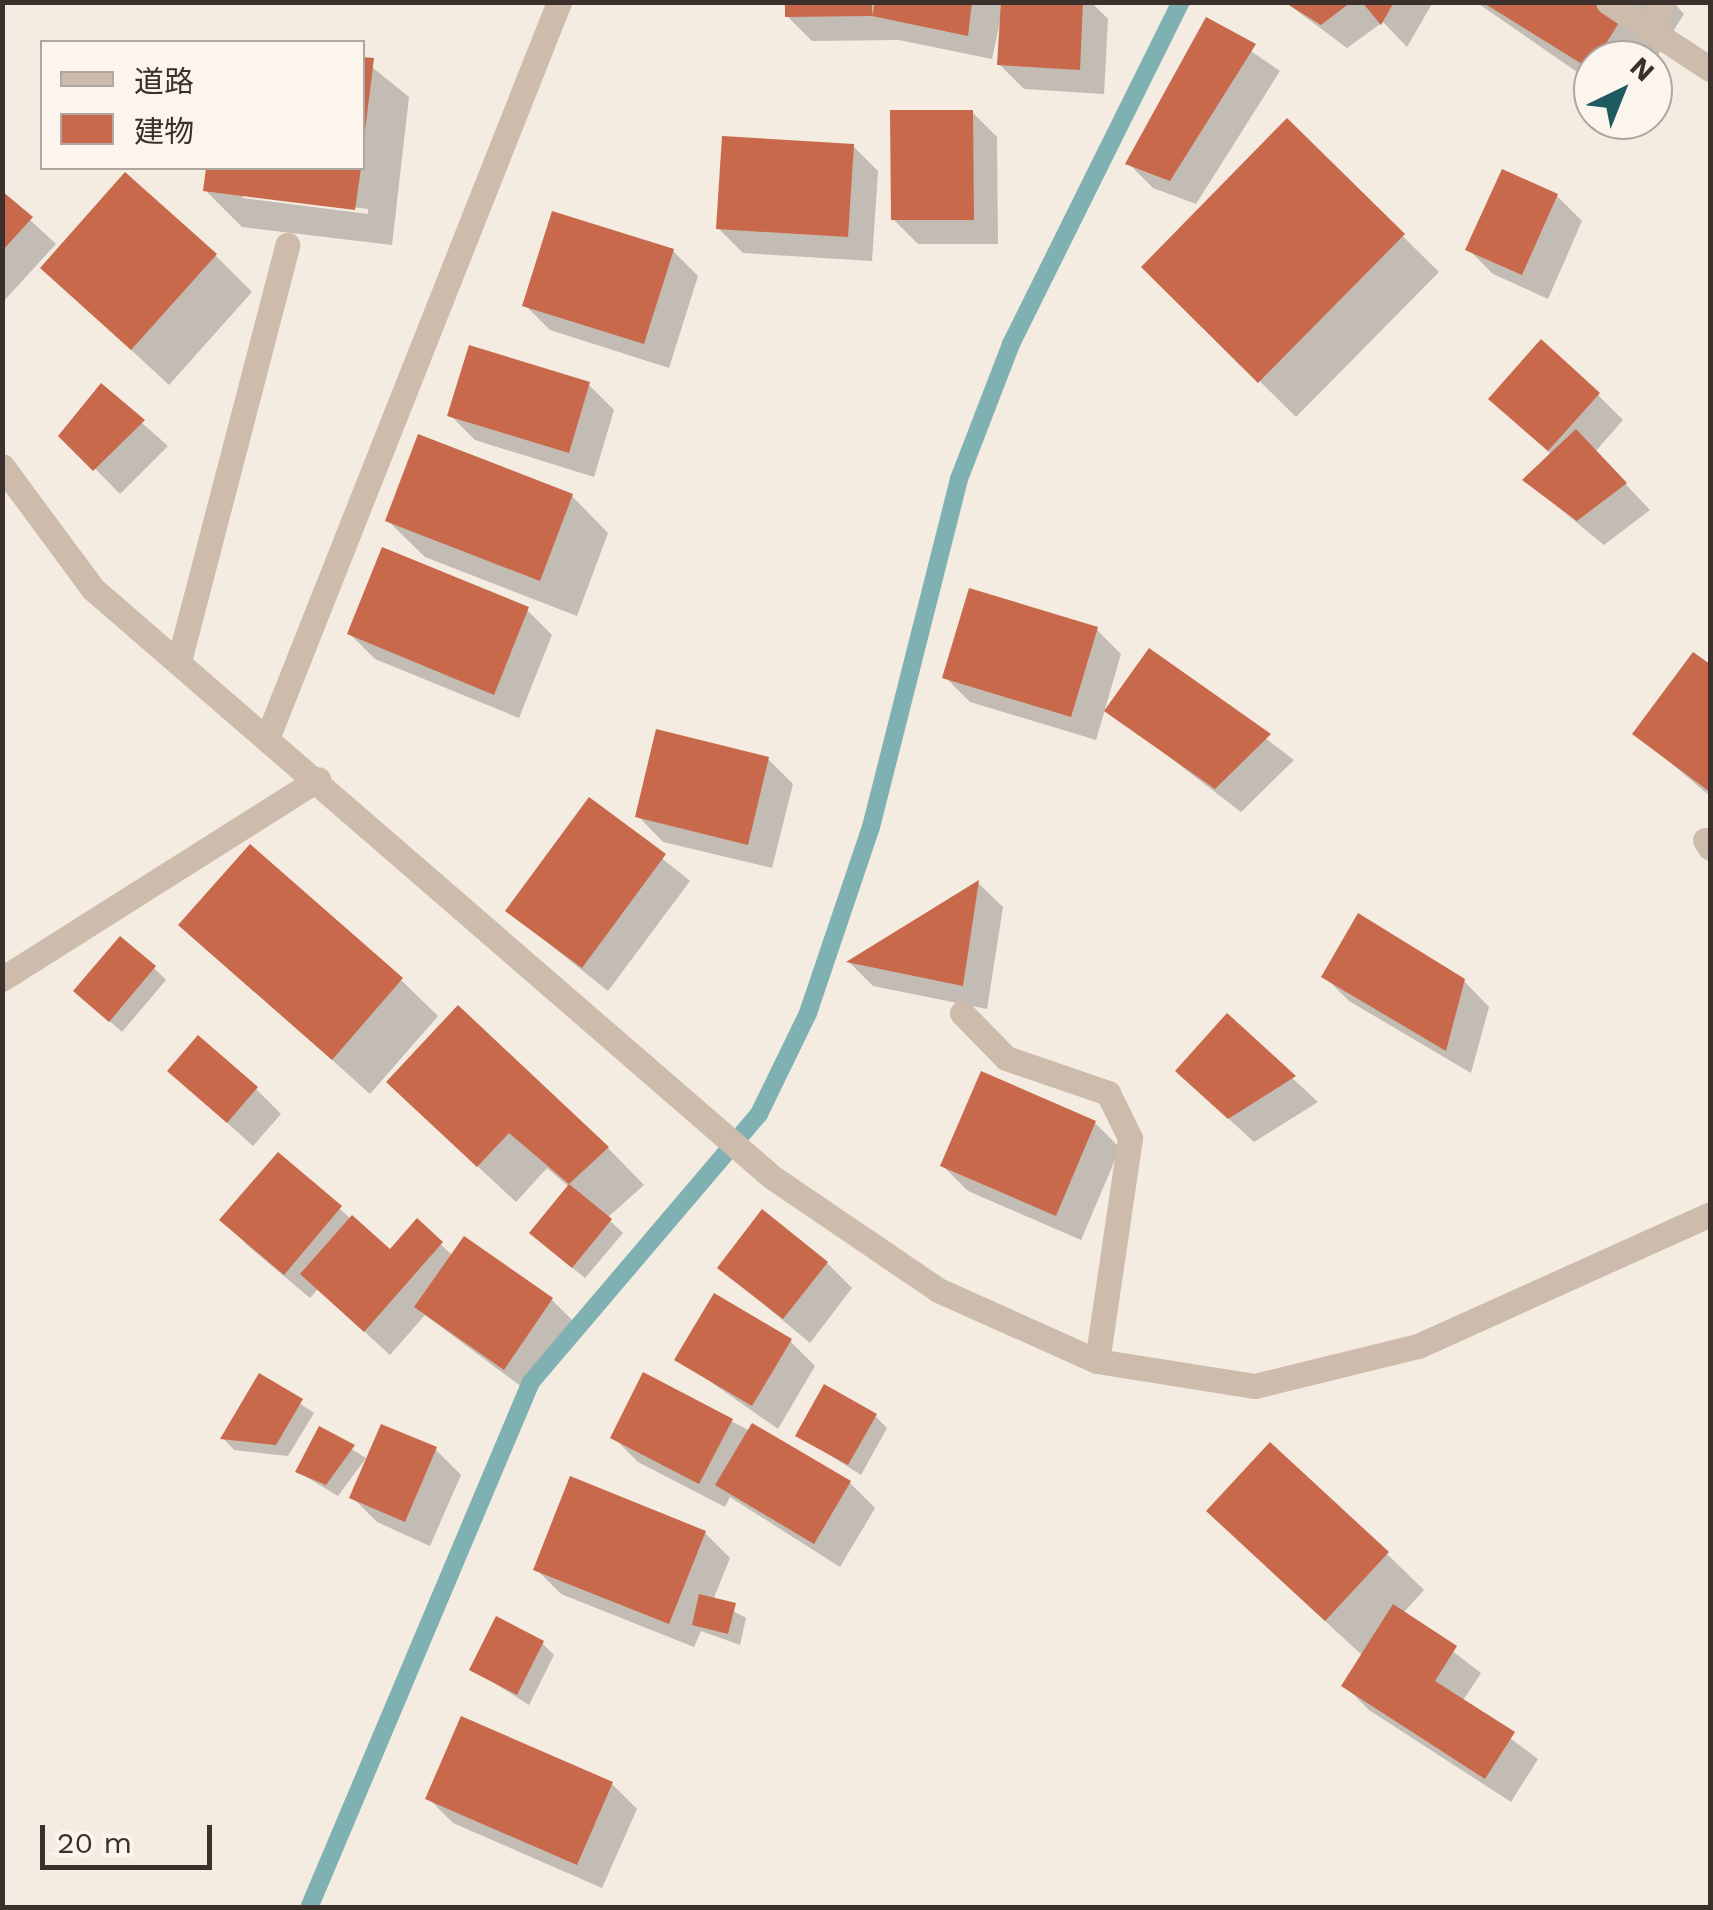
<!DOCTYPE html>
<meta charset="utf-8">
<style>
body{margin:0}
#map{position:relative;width:1713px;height:1910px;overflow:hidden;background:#f4ebe1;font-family:"Work Sans","Noto Sans JP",sans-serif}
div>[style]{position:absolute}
.shadow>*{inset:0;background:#0003}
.stream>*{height:18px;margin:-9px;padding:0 9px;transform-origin:9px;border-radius:9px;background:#7fb0b2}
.building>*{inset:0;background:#c8694b}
.street>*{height:25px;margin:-12.5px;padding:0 12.5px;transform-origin:12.5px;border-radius:12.5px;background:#cdbbac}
span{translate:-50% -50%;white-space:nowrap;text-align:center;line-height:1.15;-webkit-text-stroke:8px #fbf5ee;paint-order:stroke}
.frame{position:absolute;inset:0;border:5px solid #3b302b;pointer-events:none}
.legend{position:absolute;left:40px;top:40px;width:325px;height:130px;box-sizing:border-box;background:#fbf5ee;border:2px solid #aea6a0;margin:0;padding:12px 18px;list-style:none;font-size:30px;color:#3b302b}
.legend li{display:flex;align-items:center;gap:20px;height:50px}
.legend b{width:50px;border:2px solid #aea6a0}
.north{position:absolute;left:1573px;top:40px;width:100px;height:100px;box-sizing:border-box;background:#fbf5ee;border:2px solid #aea6a0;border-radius:50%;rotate:43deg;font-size:28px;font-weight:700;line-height:40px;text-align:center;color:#3b302b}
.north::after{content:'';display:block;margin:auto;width:35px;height:45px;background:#1f5a5e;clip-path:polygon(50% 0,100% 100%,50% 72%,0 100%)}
.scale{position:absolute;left:40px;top:1825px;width:172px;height:45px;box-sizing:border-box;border:5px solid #3b302b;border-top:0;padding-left:12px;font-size:30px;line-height:35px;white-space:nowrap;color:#3b302b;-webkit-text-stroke:8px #fbf5ee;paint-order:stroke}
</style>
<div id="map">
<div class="shadow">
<i style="clip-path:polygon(787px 2px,1091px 2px,1108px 19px,1104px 94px,1024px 89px,999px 64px,1003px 8px,992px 59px,899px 40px,812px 41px,787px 16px)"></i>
<i style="clip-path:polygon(1285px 2px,1433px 2px,1407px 47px,1383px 22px,1347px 48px)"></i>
<i style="clip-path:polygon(1476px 2px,1673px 2px,1684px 14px,1653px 63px,1593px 60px,1593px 83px)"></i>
<i style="clip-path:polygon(1207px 21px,1280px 71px,1196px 204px,1153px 188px,1128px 163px)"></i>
<i style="clip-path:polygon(evenodd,362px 59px,409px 97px,392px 245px,242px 227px,205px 190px,208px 168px,362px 168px,362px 59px,243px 193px,368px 209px,368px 214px,243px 198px,243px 193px)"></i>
<i style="clip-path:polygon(972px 112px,997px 137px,998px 244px,918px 244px,893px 219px)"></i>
<i style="clip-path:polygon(1287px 122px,1439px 272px,1296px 417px,1144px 267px)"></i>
<i style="clip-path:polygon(853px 146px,878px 171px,872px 261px,743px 253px,718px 228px)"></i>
<i style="clip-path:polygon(2px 194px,56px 244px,2px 303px)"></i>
<i style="clip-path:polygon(1557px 196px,1582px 221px,1548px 299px,1493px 274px,1468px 249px)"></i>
<i style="clip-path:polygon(673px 251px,698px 276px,669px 368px,550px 330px,525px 305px)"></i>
<i style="clip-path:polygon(215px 255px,252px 292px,169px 385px,43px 268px)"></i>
<i style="clip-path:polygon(589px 385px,614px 410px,594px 477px,475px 440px,450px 415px)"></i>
<i style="clip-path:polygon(101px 387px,168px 446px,120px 494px,62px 435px)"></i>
<i style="clip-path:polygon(1598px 395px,1623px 420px,1595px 452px,1650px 510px,1604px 545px,1525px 480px,1550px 453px,1516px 423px)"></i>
<i style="clip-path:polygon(572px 496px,608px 533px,577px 616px,425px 557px,388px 521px)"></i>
<i style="clip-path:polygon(527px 610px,552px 635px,519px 718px,375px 659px,350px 634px)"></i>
<i style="clip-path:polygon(1096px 629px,1121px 654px,1096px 740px,970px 702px,945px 677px)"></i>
<i style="clip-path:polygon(1150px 651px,1294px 760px,1241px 812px,1108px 710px)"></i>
<i style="clip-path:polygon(1694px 655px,1710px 668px,1710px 796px,1636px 734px)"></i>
<i style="clip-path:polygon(768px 759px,793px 784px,772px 868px,663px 842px,638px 816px)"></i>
<i style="clip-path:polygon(590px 800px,690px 881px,608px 991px,508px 911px)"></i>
<i style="clip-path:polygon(978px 883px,1003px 907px,987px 1009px,873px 986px,850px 963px)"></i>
<i style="clip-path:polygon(182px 925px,401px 980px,438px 1016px,370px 1094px)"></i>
<i style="clip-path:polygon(154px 968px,166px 980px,122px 1032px,89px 1003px)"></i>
<i style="clip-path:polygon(1324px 976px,1464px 981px,1489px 1007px,1471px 1073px,1349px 1001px)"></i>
<i style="clip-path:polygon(1227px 1017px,1318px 1102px,1254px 1142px,1203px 1095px)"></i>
<i style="clip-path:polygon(170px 1071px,256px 1089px,281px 1114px,253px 1146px)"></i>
<i style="clip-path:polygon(426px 1118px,608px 1148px,644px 1185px,607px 1218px,623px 1233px,585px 1278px,544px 1245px,569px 1187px,547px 1168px,516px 1202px)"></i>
<i style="clip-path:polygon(1095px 1123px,1120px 1148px,1081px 1240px,968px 1191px,943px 1166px)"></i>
<i style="clip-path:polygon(278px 1155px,390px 1253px,417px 1222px,453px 1256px,464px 1239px,552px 1300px,577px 1325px,530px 1393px,425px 1315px,390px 1355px,318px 1289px,310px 1298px,247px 1245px,223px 1220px)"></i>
<i style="clip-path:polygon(827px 1263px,852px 1288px,810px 1343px,720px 1268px)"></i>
<i style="clip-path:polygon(790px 1341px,815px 1366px,778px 1429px,678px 1359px)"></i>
<i style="clip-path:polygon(260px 1376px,314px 1413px,288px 1456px,234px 1450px,223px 1438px)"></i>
<i style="clip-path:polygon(875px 1416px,887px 1428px,861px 1475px,798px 1435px)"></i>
<i style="clip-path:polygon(731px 1421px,850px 1483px,875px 1508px,840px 1567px,730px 1497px,725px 1507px,638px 1462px,613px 1437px)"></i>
<i style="clip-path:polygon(382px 1427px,436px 1450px,461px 1475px,430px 1546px,377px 1522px,352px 1497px)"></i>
<i style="clip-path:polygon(320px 1429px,366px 1458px,338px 1496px,298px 1472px)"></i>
<i style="clip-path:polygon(705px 1533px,730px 1558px,713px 1600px,746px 1618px,740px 1645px,701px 1631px,694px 1647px,561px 1594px,536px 1569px)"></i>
<i style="clip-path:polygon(1246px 1548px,1387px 1554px,1424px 1590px,1403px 1613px,1481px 1673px,1462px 1702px,1538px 1759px,1511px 1802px,1369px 1710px,1344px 1685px,1363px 1656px)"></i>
<i style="clip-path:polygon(542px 1643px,554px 1655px,529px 1705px,472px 1669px)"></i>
<i style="clip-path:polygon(612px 1784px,637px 1809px,602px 1888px,453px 1823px,428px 1798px)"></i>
</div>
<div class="stream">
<i style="left:309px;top:1908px;width:571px;rotate:-67.12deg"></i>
<i style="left:531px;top:1382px;width:352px;rotate:-49.6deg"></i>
<i style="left:759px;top:1114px;width:112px;rotate:-64.1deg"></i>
<i style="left:808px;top:1013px;width:196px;rotate:-71.3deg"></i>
<i style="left:871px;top:827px;width:359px;rotate:-75.8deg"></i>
<i style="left:959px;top:479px;width:145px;rotate:-68.9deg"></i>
<i style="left:1011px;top:344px;width:382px;rotate:-63.6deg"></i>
</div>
<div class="building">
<i style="clip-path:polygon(785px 2px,872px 2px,872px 16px,875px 2px,972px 2px,968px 36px,872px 16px,785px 17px)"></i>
<i style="clip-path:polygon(1001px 2px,1083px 2px,1080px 70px,997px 65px)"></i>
<i style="clip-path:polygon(1284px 2px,1351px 2px,1321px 25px)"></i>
<i style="clip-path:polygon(1362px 2px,1394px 2px,1381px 25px)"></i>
<i style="clip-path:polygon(1482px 2px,1632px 2px,1590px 69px)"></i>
<i style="clip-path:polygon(1206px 17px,1256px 44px,1170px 181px,1125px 164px)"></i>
<i style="clip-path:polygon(362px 57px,374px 58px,365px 131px,362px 130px)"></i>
<i style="clip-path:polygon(890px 110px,973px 110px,974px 220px,891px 220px)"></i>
<i style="clip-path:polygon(1287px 118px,1405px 234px,1258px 383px,1141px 267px)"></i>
<i style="clip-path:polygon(722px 136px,854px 144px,848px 237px,716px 229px)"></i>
<i style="clip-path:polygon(206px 168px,361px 168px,355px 210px,203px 191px)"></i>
<i style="clip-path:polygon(1502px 169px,1558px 194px,1522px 275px,1465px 250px)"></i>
<i style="clip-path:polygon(125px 172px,217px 254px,131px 350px,40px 268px)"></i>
<i style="clip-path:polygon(2px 191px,33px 217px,2px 251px)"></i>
<i style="clip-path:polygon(552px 211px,674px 249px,644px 344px,522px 306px)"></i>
<i style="clip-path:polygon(1541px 339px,1600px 393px,1548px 451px,1488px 399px)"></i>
<i style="clip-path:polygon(469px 345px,590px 382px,569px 453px,447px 416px)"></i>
<i style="clip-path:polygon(101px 383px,145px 420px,93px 471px,58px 436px)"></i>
<i style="clip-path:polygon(1576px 429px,1627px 483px,1577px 521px,1522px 480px)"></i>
<i style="clip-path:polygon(418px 434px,573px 494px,540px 581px,385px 521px)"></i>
<i style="clip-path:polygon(382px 547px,529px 607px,494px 695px,347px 634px)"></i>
<i style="clip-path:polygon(969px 588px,1098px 627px,1071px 717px,942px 678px)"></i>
<i style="clip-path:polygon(1149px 648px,1271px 734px,1215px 789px,1104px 711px)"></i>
<i style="clip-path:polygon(1693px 652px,1710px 664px,1710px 792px,1632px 734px)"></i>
<i style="clip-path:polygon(656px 729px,769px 757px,748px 845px,635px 817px)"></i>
<i style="clip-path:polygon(589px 797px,666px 854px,582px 968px,505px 911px)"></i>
<i style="clip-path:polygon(250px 844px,403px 978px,332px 1060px,178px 925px)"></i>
<i style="clip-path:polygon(979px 880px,963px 986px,846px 962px)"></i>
<i style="clip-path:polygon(1358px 913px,1465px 979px,1446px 1051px,1321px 977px)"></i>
<i style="clip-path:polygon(120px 936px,156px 966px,109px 1022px,73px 991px)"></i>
<i style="clip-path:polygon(458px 1005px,609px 1147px,569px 1184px,509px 1133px,477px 1167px,386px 1082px)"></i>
<i style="clip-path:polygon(1227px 1013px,1296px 1076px,1228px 1119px,1175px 1071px)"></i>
<i style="clip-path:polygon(198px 1035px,258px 1087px,227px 1123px,167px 1071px)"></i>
<i style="clip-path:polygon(981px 1071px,1096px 1121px,1056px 1216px,940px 1166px)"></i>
<i style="clip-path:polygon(278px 1152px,342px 1206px,284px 1275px,219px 1220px)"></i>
<i style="clip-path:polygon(569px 1184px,612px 1219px,572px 1268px,529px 1233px)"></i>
<i style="clip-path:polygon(762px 1209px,828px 1262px,783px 1319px,717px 1268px)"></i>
<i style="clip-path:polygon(352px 1215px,390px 1249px,417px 1218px,443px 1242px,364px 1332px,300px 1274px)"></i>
<i style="clip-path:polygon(464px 1236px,553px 1298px,504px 1370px,414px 1307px)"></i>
<i style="clip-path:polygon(714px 1293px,792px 1339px,752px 1406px,674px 1360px)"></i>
<i style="clip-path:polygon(643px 1372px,733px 1419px,699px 1484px,610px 1438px)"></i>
<i style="clip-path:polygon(259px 1373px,303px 1399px,276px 1445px,220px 1439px)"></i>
<i style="clip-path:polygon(824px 1384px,877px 1414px,848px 1465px,795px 1436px)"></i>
<i style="clip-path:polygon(752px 1423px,851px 1481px,814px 1544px,715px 1485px)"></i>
<i style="clip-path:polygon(381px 1424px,437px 1447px,405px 1522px,349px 1498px)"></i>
<i style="clip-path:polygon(319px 1426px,355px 1445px,326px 1485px,295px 1472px)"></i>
<i style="clip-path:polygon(1270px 1442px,1389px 1552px,1325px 1621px,1206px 1511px)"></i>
<i style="clip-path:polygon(570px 1476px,706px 1531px,669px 1624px,533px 1570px)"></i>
<i style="clip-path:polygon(699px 1594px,736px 1603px,728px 1634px,692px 1625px)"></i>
<i style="clip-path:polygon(1393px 1604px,1457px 1646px,1435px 1681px,1515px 1732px,1485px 1779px,1341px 1686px)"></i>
<i style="clip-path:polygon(496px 1616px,544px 1641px,517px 1695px,469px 1670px)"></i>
<i style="clip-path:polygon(461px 1716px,613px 1782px,577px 1865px,425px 1799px)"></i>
</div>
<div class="street">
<i style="left:1608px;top:2px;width:122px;rotate:33.3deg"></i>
<i style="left:1649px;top:29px;width:30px;rotate:-63deg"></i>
<i style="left:2px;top:466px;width:153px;rotate:53.5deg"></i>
<i style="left:93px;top:589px;width:898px;rotate:40.89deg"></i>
<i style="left:772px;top:1177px;width:201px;rotate:34.2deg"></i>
<i style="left:938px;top:1290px;width:174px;rotate:24.1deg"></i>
<i style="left:1097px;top:1361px;width:160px;rotate:9deg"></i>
<i style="left:1255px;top:1386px;width:168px;rotate:-13.8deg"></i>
<i style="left:1418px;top:1346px;width:320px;rotate:-24.3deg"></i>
<i style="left:179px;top:661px;width:430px;rotate:-75.4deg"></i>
<i style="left:268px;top:736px;width:790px;rotate:-68.37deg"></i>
<i style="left:1705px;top:840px;width:9px;rotate:58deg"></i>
<i style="left:2px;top:979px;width:374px;rotate:-32.3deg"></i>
<i style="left:962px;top:1013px;width:63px;rotate:45.6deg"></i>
<i style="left:1006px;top:1058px;width:108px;rotate:18.9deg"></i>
<i style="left:1108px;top:1093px;width:50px;rotate:63.9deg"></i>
<i style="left:1130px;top:1138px;width:225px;rotate:98.4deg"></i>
</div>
<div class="frame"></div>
<ul class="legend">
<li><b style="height:12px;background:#cdbbac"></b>道路</li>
<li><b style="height:28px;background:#c8694b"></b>建物</li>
</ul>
<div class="north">N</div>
<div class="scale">20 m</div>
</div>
